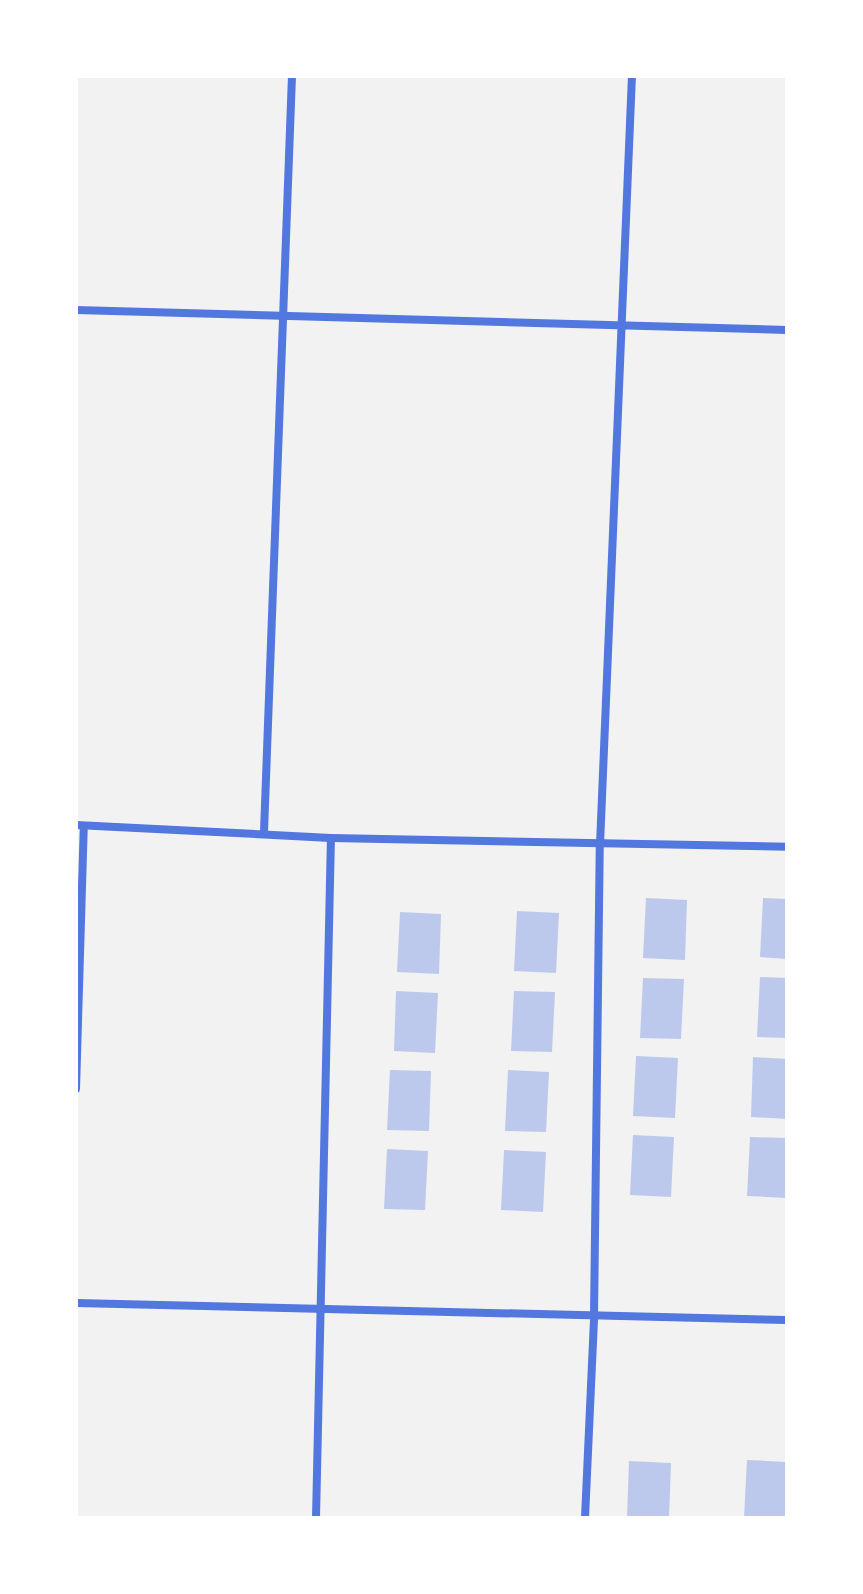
<!DOCTYPE html>
<style>
body{margin:0}
#map{position:relative;width:863px;height:1594px;overflow:hidden;background:#f2f2f2;font-family:Inter,sans-serif}
div>[style]{position:absolute}
.building>*{inset:0;background:#bdc9ec}
.minor>*{height:8px;margin:-4px;padding:0 4px;transform-origin:4px;border-radius:4px;background:#5277de}
span{translate:-50% -50%;white-space:nowrap;text-align:center;line-height:1.15;-webkit-text-stroke:6px #fff;paint-order:stroke}
.frame{position:absolute;inset:0;border:78px solid #fff;pointer-events:none}
</style>
<div id="map">
<div class="building">
<i style="clip-path:polygon(646px 898px,687px 900px,685px 960px,643px 958px)"></i>
<i style="clip-path:polygon(763px 898px,787px 899px,787px 959px,760px 957px)"></i>
<i style="clip-path:polygon(517px 911px,559px 913px,556px 973px,514px 971px)"></i>
<i style="clip-path:polygon(400px 912px,441px 914px,439px 974px,397px 972px)"></i>
<i style="clip-path:polygon(760px 977px,787px 978px,787px 1038px,757px 1037px)"></i>
<i style="clip-path:polygon(643px 978px,684px 979px,681px 1039px,640px 1038px)"></i>
<i style="clip-path:polygon(396px 991px,438px 993px,435px 1053px,394px 1051px)"></i>
<i style="clip-path:polygon(514px 991px,555px 992px,552px 1052px,511px 1051px)"></i>
<i style="clip-path:polygon(636px 1056px,678px 1058px,675px 1118px,633px 1116px)"></i>
<i style="clip-path:polygon(753px 1057px,787px 1059px,787px 1119px,751px 1117px)"></i>
<i style="clip-path:polygon(390px 1070px,431px 1071px,429px 1131px,387px 1130px)"></i>
<i style="clip-path:polygon(508px 1070px,549px 1072px,546px 1132px,505px 1131px)"></i>
<i style="clip-path:polygon(633px 1135px,674px 1137px,671px 1197px,630px 1195px)"></i>
<i style="clip-path:polygon(750px 1137px,787px 1138px,787px 1198px,747px 1196px)"></i>
<i style="clip-path:polygon(387px 1149px,428px 1151px,425px 1210px,384px 1209px)"></i>
<i style="clip-path:polygon(504px 1150px,546px 1152px,543px 1212px,501px 1210px)"></i>
<i style="clip-path:polygon(747px 1460px,787px 1462px,785px 1518px,744px 1518px)"></i>
<i style="clip-path:polygon(629px 1461px,671px 1463px,669px 1518px,627px 1518px)"></i>
</div>
<div class="minor">
<i style="left:76px;top:310px;width:711px;rotate:1.61deg"></i>
<i style="left:76px;top:825px;width:255px;rotate:2.9deg"></i>
<i style="left:331px;top:838px;width:456px;rotate:1.1deg"></i>
<i style="left:264px;top:832px;width:757px;rotate:-87.88deg"></i>
<i style="left:76px;top:1089px;width:263px;rotate:-88.3deg"></i>
<i style="left:76px;top:1303px;width:711px;rotate:1.37deg"></i>
<i style="left:316px;top:1518px;width:680px;rotate:-88.74deg"></i>
<i style="left:585px;top:1518px;width:201px;rotate:-87.4deg"></i>
<i style="left:594px;top:1317px;width:472px;rotate:-89.3deg"></i>
<i style="left:600px;top:845px;width:770px;rotate:-87.62deg"></i>
</div>
<div class="frame"></div>
</div>
